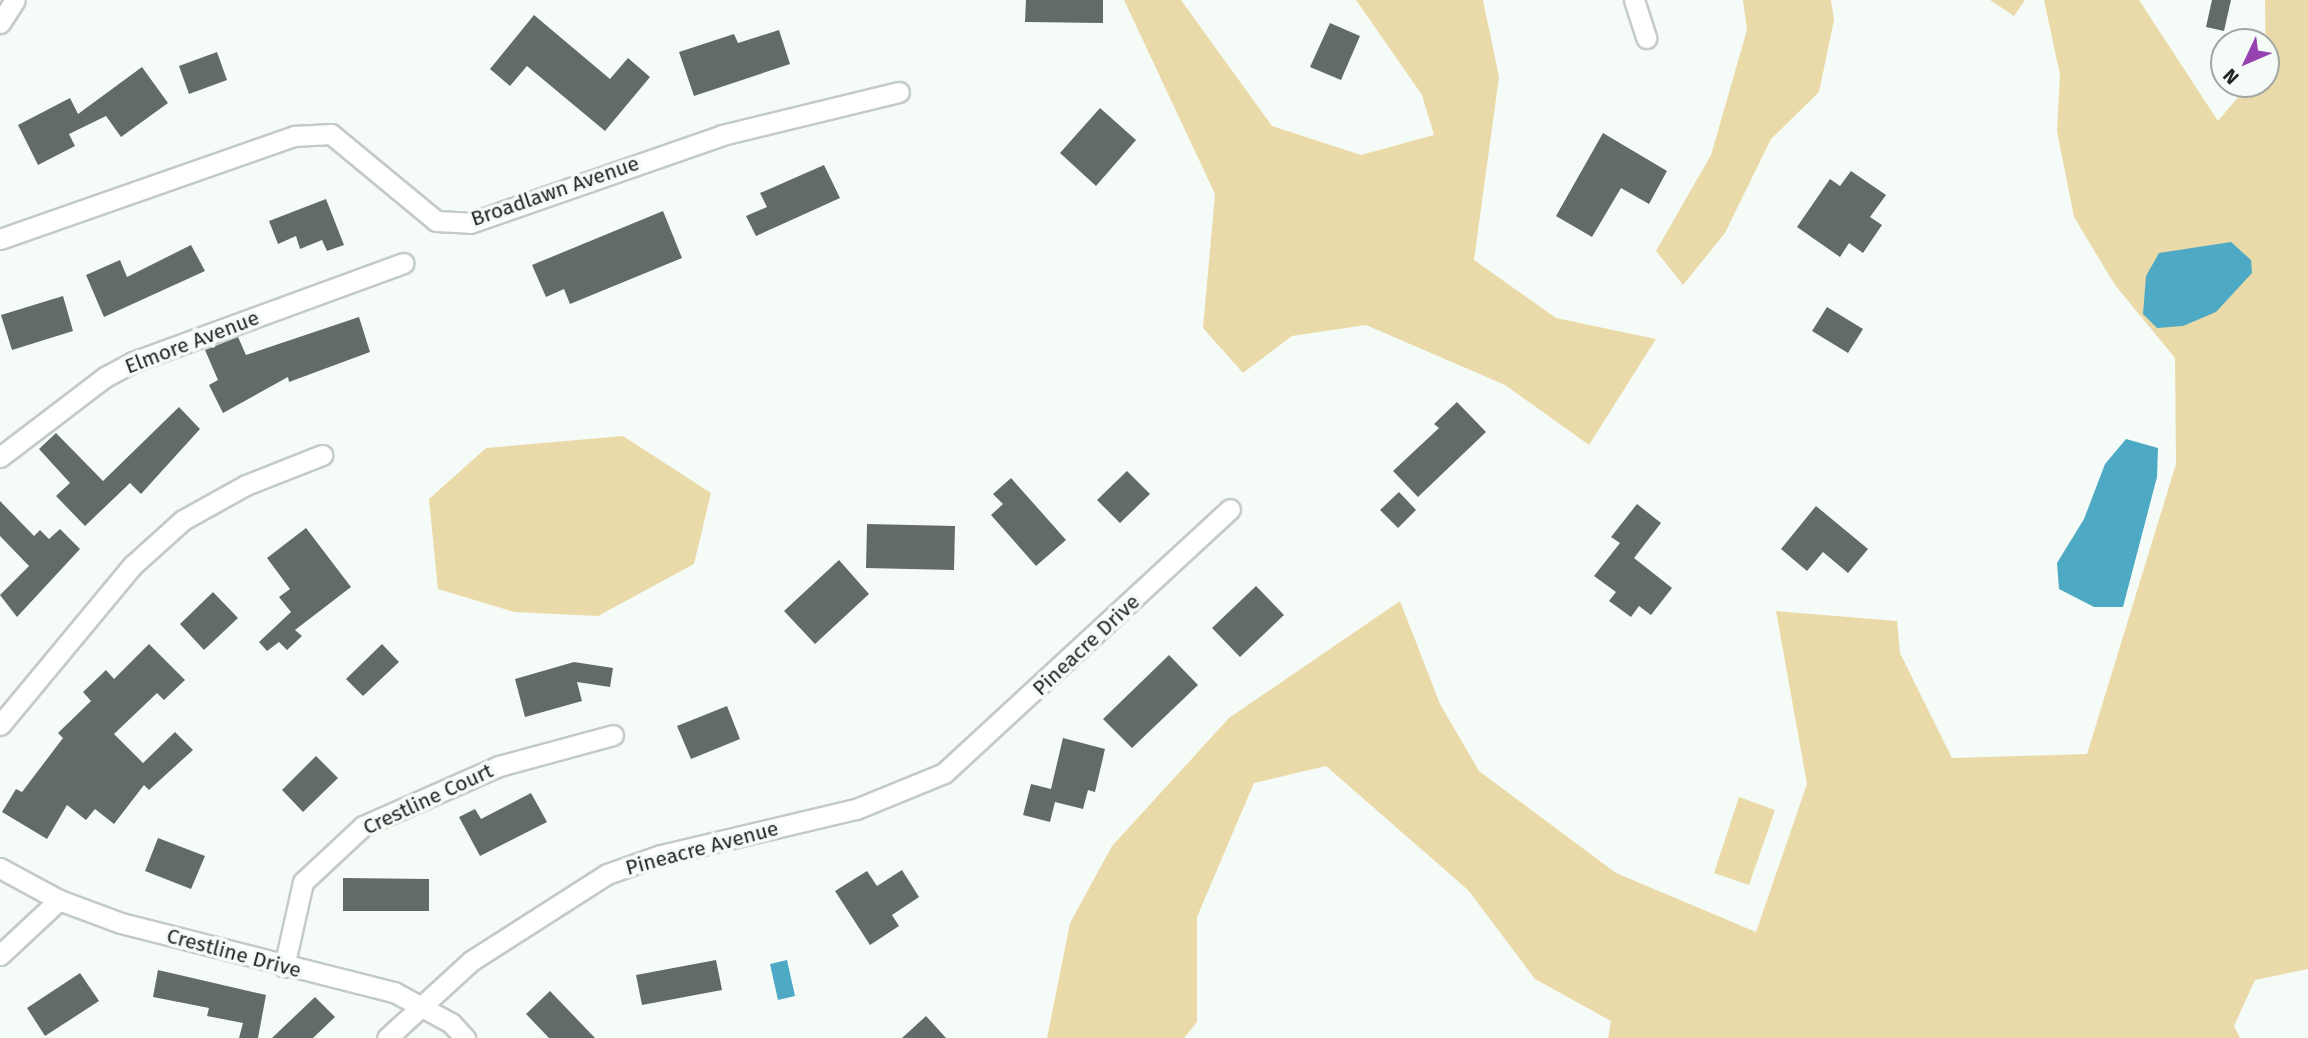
<!DOCTYPE html>
<style>
body{margin:0}
#map{position:relative;width:2308px;height:1038px;overflow:hidden;background:#f5fcf7;font-family:"Fira Sans",sans-serif}
div>[style]{position:absolute}
.green>*{inset:0;background:#ebdaa9}
.water>*{inset:0;background:#4ea9c4}
.building>*{inset:0;background:#636b6a}
.roads{filter:drop-shadow(2px 0 #c4cbc7) drop-shadow(-2px 0 #c4cbc7) drop-shadow(0 2px #c4cbc7) drop-shadow(0 -2px #c4cbc7)}
.street>*{height:19px;margin:-9.5px;padding:0 9.5px;transform-origin:9.5px;border-radius:9.5px;background:#fff}
span{translate:-50% -50%;white-space:nowrap;text-align:center;line-height:1.15;-webkit-text-stroke:7px #f5fcf7;paint-order:stroke}
.street-label{font-size:21px;color:#222523}
.north{position:absolute;left:2210px;top:28px;width:70px;height:70px;box-sizing:border-box;background:#f5fcf7;border:2px solid #a1a6a2;border-radius:50%;rotate:226deg;font-size:19px;font-weight:700;line-height:28px;text-align:center;color:#222523}
.north::after{content:'';display:block;margin:auto;width:24px;height:32px;background:#9642b0;clip-path:polygon(50% 0,100% 100%,50% 72%,0 100%)}
</style>
<div id="map">
<div class="green">
<i style="clip-path:polygon(1124px 0,1181px 0,1272px 126px,1361px 155px,1434px 135px,1422px 95px,1356px 0,1483px 0,1499px 77px,1474px 260px,1556px 318px,1656px 339px,1589px 445px,1505px 385px,1366px 325px,1292px 336px,1243px 373px,1203px 328px,1215px 194px)"></i>
<i style="clip-path:polygon(1743px 0,1831px 0,1834px 20px,1819px 92px,1771px 139px,1725px 233px,1683px 285px,1656px 251px,1711px 155px,1747px 30px)"></i>
<i style="clip-path:polygon(1990px 0,2025px 0,2014px 16px)"></i>
<i style="clip-path:polygon(2044px 0,2139px 0,2218px 121px,2249px 84px,2266px 84px,2265px 0,2308px 0,2308px 969px,2255px 980px,2234px 1026px,2240px 1038px,1608px 1038px,1611px 1021px,1535px 979px,1468px 890px,1326px 766px,1254px 783px,1197px 917px,1197px 1022px,1184px 1038px,1047px 1038px,1070px 923px,1112px 846px,1229px 718px,1400px 601px,1440px 704px,1479px 771px,1616px 873px,1756px 932px,1807px 784px,1776px 611px,1897px 621px,1900px 653px,1952px 758px,2087px 754px,2176px 464px,2175px 358px,2115px 285px,2074px 217px,2057px 131px,2060px 75px)"></i>
<i style="clip-path:polygon(623px 436px,711px 493px,694px 564px,598px 616px,514px 612px,438px 589px,429px 499px,486px 448px)"></i>
<i style="clip-path:polygon(1739px 797px,1775px 810px,1749px 885px,1714px 873px)"></i>
</div>
<div class="water">
<i style="clip-path:polygon(2231px 242px,2251px 260px,2252px 273px,2216px 312px,2183px 326px,2157px 328px,2143px 314px,2146px 276px,2159px 253px)"></i>
<i style="clip-path:polygon(2126px 439px,2158px 448px,2157px 477px,2123px 607px,2094px 607px,2059px 589px,2057px 563px,2084px 519px,2105px 464px)"></i>
<i style="clip-path:polygon(787px 960px,795px 996px,778px 1000px,770px 964px)"></i>
</div>
<div class="building">
<i style="clip-path:polygon(1026px 0,1103px 0,1103px 23px,1025px 22px)"></i>
<i style="clip-path:polygon(2212px 0,2231px 0,2224px 31px,2206px 27px)"></i>
<i style="clip-path:polygon(534px 15px,610px 79px,628px 58px,650px 77px,605px 131px,527px 66px,510px 86px,490px 69px)"></i>
<i style="clip-path:polygon(1330px 23px,1360px 36px,1341px 80px,1310px 67px)"></i>
<i style="clip-path:polygon(779px 30px,790px 64px,694px 96px,679px 52px,734px 34px,738px 43px)"></i>
<i style="clip-path:polygon(217px 52px,227px 80px,189px 94px,179px 66px)"></i>
<i style="clip-path:polygon(142px 67px,168px 103px,121px 137px,106px 116px,69px 134px,75px 146px,38px 165px,18px 125px,70px 98px,78px 114px)"></i>
<i style="clip-path:polygon(1100px 108px,1136px 140px,1096px 186px,1060px 153px)"></i>
<i style="clip-path:polygon(1603px 133px,1667px 171px,1649px 204px,1621px 188px,1592px 237px,1556px 216px)"></i>
<i style="clip-path:polygon(824px 165px,840px 198px,756px 236px,746px 216px,767px 207px,760px 193px)"></i>
<i style="clip-path:polygon(1851px 171px,1886px 195px,1870px 217px,1882px 225px,1863px 253px,1849px 243px,1840px 257px,1797px 227px,1830px 179px,1840px 186px)"></i>
<i style="clip-path:polygon(326px 199px,344px 245px,327px 251px,322px 240px,300px 249px,296px 236px,278px 244px,269px 221px)"></i>
<i style="clip-path:polygon(663px 211px,682px 258px,570px 304px,564px 289px,546px 297px,532px 265px)"></i>
<i style="clip-path:polygon(191px 245px,205px 271px,104px 317px,86px 275px,120px 260px,127px 277px)"></i>
<i style="clip-path:polygon(63px 296px,73px 331px,12px 350px,1px 315px)"></i>
<i style="clip-path:polygon(1827px 307px,1863px 329px,1848px 353px,1812px 331px)"></i>
<i style="clip-path:polygon(359px 317px,370px 352px,289px 382px,288px 377px,223px 413px,209px 385px,218px 380px,205px 350px,238px 337px,246px 355px)"></i>
<i style="clip-path:polygon(1457px 402px,1486px 432px,1418px 497px,1393px 471px,1439px 428px,1434px 424px)"></i>
<i style="clip-path:polygon(179px 407px,200px 429px,141px 494px,130px 483px,85px 526px,56px 496px,70px 483px,39px 449px,56px 433px,103px 481px)"></i>
<i style="clip-path:polygon(1127px 471px,1150px 494px,1120px 523px,1097px 500px)"></i>
<i style="clip-path:polygon(1011px 478px,1066px 540px,1036px 566px,991px 515px,1003px 504px,993px 494px)"></i>
<i style="clip-path:polygon(1399px 492px,1416px 510px,1398px 528px,1380px 510px)"></i>
<i style="clip-path:polygon(0 501px,34px 536px,40px 530px,49px 539px,60px 529px,80px 549px,17px 617px,0 595px,29px 566px,0 536px)"></i>
<i style="clip-path:polygon(1637px 504px,1661px 523px,1634px 558px,1672px 588px,1651px 615px,1639px 606px,1631px 617px,1609px 601px,1616px 592px,1594px 576px,1620px 543px,1611px 537px)"></i>
<i style="clip-path:polygon(1816px 506px,1868px 549px,1848px 573px,1823px 552px,1807px 571px,1781px 549px)"></i>
<i style="clip-path:polygon(867px 524px,955px 526px,954px 570px,866px 568px)"></i>
<i style="clip-path:polygon(306px 528px,351px 587px,295px 630px,302px 636px,287px 650px,279px 642px,267px 651px,259px 642px,291px 612px,279px 597px,290px 589px,267px 558px)"></i>
<i style="clip-path:polygon(839px 560px,869px 594px,815px 644px,784px 611px)"></i>
<i style="clip-path:polygon(1256px 586px,1284px 615px,1240px 657px,1212px 628px)"></i>
<i style="clip-path:polygon(213px 592px,238px 618px,204px 650px,180px 624px)"></i>
<i style="clip-path:polygon(149px 644px,185px 680px,164px 700px,157px 693px,114px 734px,143px 763px,175px 732px,193px 750px,149px 790px,144px 785px,114px 824px,95px 809px,86px 820px,67px 805px,47px 839px,2px 812px,16px 789px,22px 792px,63px 738px,58px 733px,91px 701px,83px 692px,106px 670px,114px 679px)"></i>
<i style="clip-path:polygon(382px 644px,399px 662px,363px 696px,346px 679px)"></i>
<i style="clip-path:polygon(1169px 655px,1198px 685px,1132px 748px,1103px 719px)"></i>
<i style="clip-path:polygon(574px 662px,613px 668px,610px 687px,577px 682px,582px 701px,525px 717px,515px 679px)"></i>
<i style="clip-path:polygon(727px 706px,740px 739px,691px 759px,677px 726px)"></i>
<i style="clip-path:polygon(1063px 738px,1105px 749px,1095px 792px,1088px 790px,1083px 809px,1055px 802px,1050px 822px,1023px 815px,1031px 784px,1051px 789px)"></i>
<i style="clip-path:polygon(316px 756px,338px 778px,303px 812px,282px 790px)"></i>
<i style="clip-path:polygon(531px 793px,547px 822px,480px 856px,459px 817px,475px 809px,481px 819px)"></i>
<i style="clip-path:polygon(158px 838px,205px 856px,191px 889px,145px 871px)"></i>
<i style="clip-path:polygon(902px 870px,919px 897px,892px 915px,899px 926px,870px 945px,835px 891px,867px 871px,877px 886px)"></i>
<i style="clip-path:polygon(343px 878px,429px 879px,429px 911px,343px 911px)"></i>
<i style="clip-path:polygon(716px 960px,722px 990px,642px 1005px,636px 975px)"></i>
<i style="clip-path:polygon(158px 970px,266px 995px,258px 1038px,239px 1038px,243px 1023px,207px 1016px,209px 1008px,153px 997px)"></i>
<i style="clip-path:polygon(80px 973px,99px 1001px,45px 1036px,27px 1008px)"></i>
<i style="clip-path:polygon(550px 991px,595px 1038px,549px 1038px,526px 1014px)"></i>
<i style="clip-path:polygon(315px 997px,335px 1017px,313px 1038px,272px 1038px)"></i>
<i style="clip-path:polygon(926px 1016px,946px 1038px,902px 1038px)"></i>
</div>
<div class="roads">
<div class="street">
<i style="left:1634px;top:0;width:40px;rotate:72deg"></i>
<i style="left:0;top:23px;width:27px;rotate:-57deg"></i>
<i style="left:0;top:239px;width:312px;rotate:-19.3deg"></i>
<i style="left:294px;top:136px;width:37px;rotate:-3deg"></i>
<i style="left:331px;top:134px;width:136px;rotate:39.6deg"></i>
<i style="left:436px;top:221px;width:34px;rotate:3deg"></i>
<i style="left:470px;top:223px;width:267px;rotate:-19.2deg"></i>
<i style="left:722px;top:135px;width:182px;rotate:-13.7deg"></i>
<i style="left:0;top:457px;width:132px;rotate:-37.3deg"></i>
<i style="left:105px;top:377px;width:32px;rotate:-28deg"></i>
<i style="left:133px;top:362px;width:288px;rotate:-20.1deg"></i>
<i style="left:0;top:725px;width:208px;rotate:-50.3deg"></i>
<i style="left:133px;top:565px;width:67px;rotate:-42deg"></i>
<i style="left:183px;top:520px;width:72px;rotate:-29.1deg"></i>
<i style="left:246px;top:485px;width:82px;rotate:-21.5deg"></i>
<i style="left:0;top:868px;width:67px;rotate:28.5deg"></i>
<i style="left:59px;top:900px;width:66px;rotate:20.4deg"></i>
<i style="left:121px;top:923px;width:282px;rotate:14.2deg"></i>
<i style="left:394px;top:992px;width:65px;rotate:28.5deg"></i>
<i style="left:451px;top:1023px;width:21px;rotate:47deg"></i>
<i style="left:0;top:955px;width:81px;rotate:-43deg"></i>
<i style="left:284px;top:967px;width:87px;rotate:-77.4deg"></i>
<i style="left:303px;top:882px;width:82px;rotate:-43deg"></i>
<i style="left:363px;top:826px;width:149px;rotate:-23.8deg"></i>
<i style="left:499px;top:766px;width:118px;rotate:-15.2deg"></i>
<i style="left:387px;top:1038px;width:114px;rotate:-42.5deg"></i>
<i style="left:471px;top:961px;width:161px;rotate:-32.6deg"></i>
<i style="left:607px;top:874px;width:57px;rotate:-19.4deg"></i>
<i style="left:661px;top:855px;width:200px;rotate:-13.3deg"></i>
<i style="left:856px;top:809px;width:95px;rotate:-22.2deg"></i>
<i style="left:944px;top:773px;width:389px;rotate:-42.7deg"></i>
</div>
</div>
<div class="street-label">
<span style="left:555px;top:191px;rotate:-19deg">Broadlawn Avenue</span>
<span style="left:192px;top:342px;rotate:-21deg">Elmore Avenue</span>
<span style="left:1086px;top:645px;rotate:-43deg">Pineacre Drive</span>
<span style="left:428px;top:799px;rotate:-25deg">Crestline Court</span>
<span style="left:702px;top:848px;rotate:-15deg">Pineacre Avenue</span>
<span style="left:234px;top:953px;rotate:15deg">Crestline Drive</span>
</div>
<div class="north">N</div>
</div>
